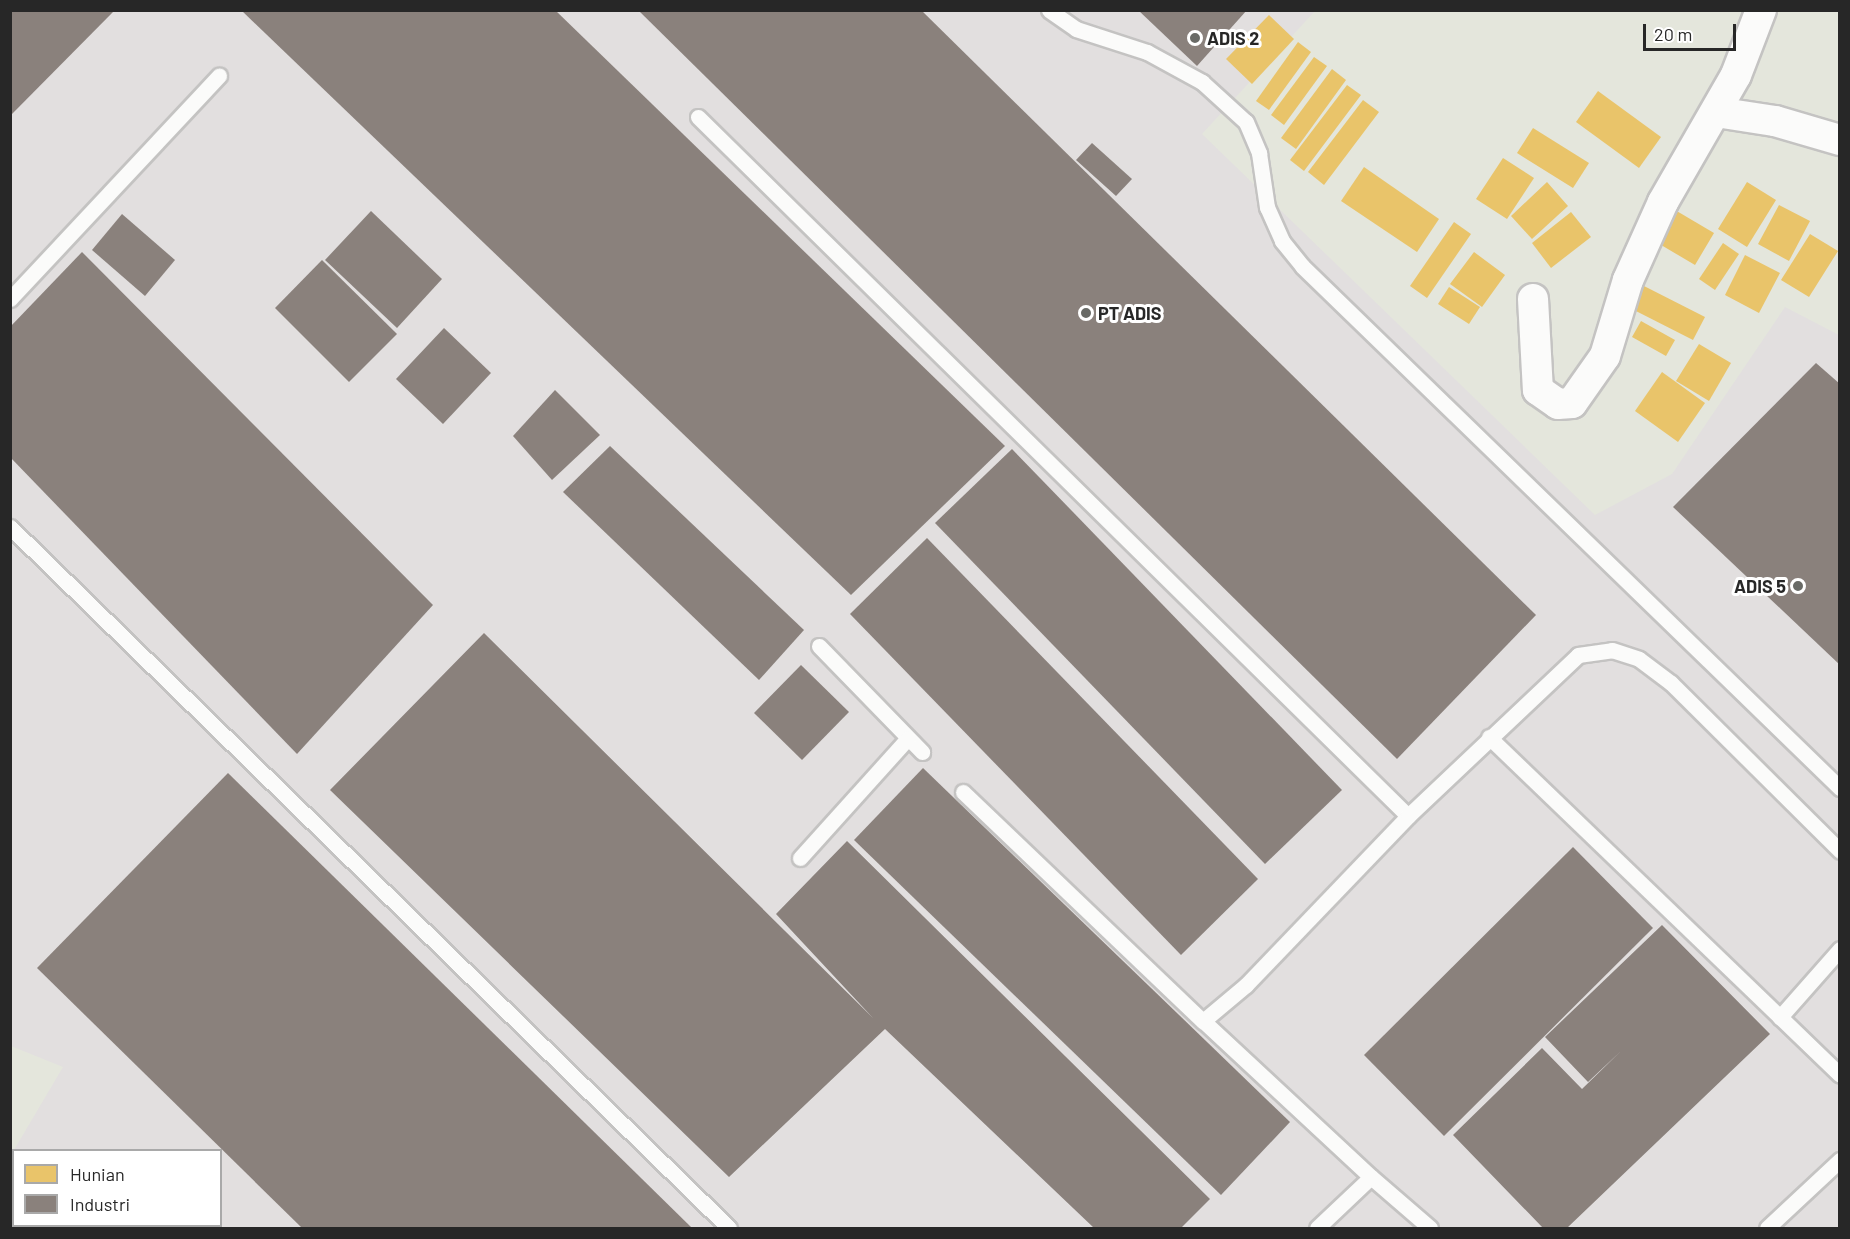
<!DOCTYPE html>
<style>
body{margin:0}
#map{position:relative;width:1850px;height:1239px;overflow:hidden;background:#e4e6dc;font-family:Barlow,sans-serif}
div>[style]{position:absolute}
.industrial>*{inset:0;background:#e2dfdf}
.homes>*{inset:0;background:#e9c46a}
.industry>*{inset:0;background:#8a817c}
.roads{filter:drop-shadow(2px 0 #c4c3c2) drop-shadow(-2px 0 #c4c3c2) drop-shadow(0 2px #c4c3c2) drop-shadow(0 -2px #c4c3c2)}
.lane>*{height:15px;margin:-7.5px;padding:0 7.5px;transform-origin:7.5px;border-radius:7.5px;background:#fbfbfa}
.street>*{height:30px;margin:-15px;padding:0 15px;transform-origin:15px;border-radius:15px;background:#fbfbfa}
.dots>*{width:16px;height:16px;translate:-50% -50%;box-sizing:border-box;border:3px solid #fff;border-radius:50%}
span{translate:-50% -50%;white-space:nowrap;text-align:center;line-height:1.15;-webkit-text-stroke:6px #fff;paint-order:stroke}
.poi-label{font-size:18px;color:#272727;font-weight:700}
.left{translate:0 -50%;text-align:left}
.right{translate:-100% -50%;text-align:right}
.frame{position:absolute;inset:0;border:12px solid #272727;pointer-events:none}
.legend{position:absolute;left:12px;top:1149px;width:210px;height:78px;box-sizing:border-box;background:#fff;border:2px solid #a9a9a9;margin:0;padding:8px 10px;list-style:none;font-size:18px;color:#272727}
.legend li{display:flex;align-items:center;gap:12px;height:30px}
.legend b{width:30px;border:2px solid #a9a9a9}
.scale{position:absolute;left:1643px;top:24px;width:93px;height:27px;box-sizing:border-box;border:3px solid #272727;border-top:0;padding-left:8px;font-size:18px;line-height:21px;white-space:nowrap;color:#272727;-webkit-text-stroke:4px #fff;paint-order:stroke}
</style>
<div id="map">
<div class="industrial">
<i style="clip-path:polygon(10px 11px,1315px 11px,1202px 134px,1595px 515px,1672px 474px,1785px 307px,1839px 335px,1839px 1228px,38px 1228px,34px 1226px,220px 1226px,220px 1150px,14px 1150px,63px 1067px,11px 1046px)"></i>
</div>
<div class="homes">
<i style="clip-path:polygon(1269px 15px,1294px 39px,1252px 84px,1226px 59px)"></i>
<i style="clip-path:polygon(1298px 42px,1311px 52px,1269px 110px,1256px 101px)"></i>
<i style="clip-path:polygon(1314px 57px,1327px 66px,1284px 125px,1271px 115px)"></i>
<i style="clip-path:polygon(1332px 69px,1346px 80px,1296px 149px,1281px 138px)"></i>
<i style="clip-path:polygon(1347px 85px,1361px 95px,1304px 171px,1290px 160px)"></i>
<i style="clip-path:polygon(1598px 91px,1661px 137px,1639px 168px,1576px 122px)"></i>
<i style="clip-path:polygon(1363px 100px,1379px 112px,1324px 185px,1308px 172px)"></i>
<i style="clip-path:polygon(1533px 128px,1589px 163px,1573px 188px,1517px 153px)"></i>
<i style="clip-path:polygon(1503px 158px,1534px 178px,1507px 219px,1476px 199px)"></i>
<i style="clip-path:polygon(1364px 167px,1439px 219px,1417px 252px,1341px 201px)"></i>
<i style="clip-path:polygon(1547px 182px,1568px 206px,1532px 239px,1511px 216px)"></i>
<i style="clip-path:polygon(1747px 182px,1776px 200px,1747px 247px,1718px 229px)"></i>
<i style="clip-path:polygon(1779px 205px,1810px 221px,1789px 261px,1758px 244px)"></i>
<i style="clip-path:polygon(1675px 210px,1714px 233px,1695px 265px,1656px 242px)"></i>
<i style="clip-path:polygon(1571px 212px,1591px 237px,1551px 268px,1532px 243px)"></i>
<i style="clip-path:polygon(1454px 222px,1471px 234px,1427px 298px,1410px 286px)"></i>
<i style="clip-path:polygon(1810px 234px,1838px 251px,1809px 297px,1781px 280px)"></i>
<i style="clip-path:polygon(1723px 243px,1739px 254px,1715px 290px,1699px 279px)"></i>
<i style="clip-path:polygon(1474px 252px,1505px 275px,1482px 307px,1450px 284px)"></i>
<i style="clip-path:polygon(1745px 255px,1780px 273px,1759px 313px,1725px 295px)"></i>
<i style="clip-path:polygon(1644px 286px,1705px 317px,1693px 340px,1632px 309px)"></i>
<i style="clip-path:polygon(1449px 287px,1480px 307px,1469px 324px,1438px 304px)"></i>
<i style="clip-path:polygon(1641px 321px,1675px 340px,1666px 356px,1632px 337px)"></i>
<i style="clip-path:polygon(1699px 344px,1731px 363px,1709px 401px,1676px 381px)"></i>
<i style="clip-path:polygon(1662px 372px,1705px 403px,1678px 442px,1635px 411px)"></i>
</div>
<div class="industry">
<i style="clip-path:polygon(10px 10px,115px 10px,10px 116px)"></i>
<i style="clip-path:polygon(241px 10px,555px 10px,1005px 446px,851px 595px)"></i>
<i style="clip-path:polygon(638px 10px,921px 10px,1536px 615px,1397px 759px)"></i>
<i style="clip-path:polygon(1138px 10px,1247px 10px,1197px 66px)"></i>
<i style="clip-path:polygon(1092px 143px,1132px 179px,1116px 196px,1076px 160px)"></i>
<i style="clip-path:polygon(371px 211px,442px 279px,397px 328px,325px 260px)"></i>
<i style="clip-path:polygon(122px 214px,175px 260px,145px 296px,92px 250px)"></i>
<i style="clip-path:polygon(82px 252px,433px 605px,297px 754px,10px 457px,10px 327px)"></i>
<i style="clip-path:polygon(322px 260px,397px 334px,349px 382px,275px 308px)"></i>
<i style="clip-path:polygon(444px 328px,491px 373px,443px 424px,396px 379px)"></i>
<i style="clip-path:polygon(1816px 363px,1840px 384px,1840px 665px,1673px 507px)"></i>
<i style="clip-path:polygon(555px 390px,600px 435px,552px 480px,513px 436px)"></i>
<i style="clip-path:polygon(610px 446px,804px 630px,759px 680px,563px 492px)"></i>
<i style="clip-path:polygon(1012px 449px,1342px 790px,1265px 864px,935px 523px)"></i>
<i style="clip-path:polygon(927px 538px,1258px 879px,1181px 955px,850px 614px)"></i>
<i style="clip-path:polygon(484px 633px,873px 1018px,776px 914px,847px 841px,1210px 1199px,1181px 1228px,1094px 1228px,885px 1029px,729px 1177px,330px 790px)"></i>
<i style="clip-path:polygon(801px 665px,849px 712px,802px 760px,754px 713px)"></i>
<i style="clip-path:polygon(923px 768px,1290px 1122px,1221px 1195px,854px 840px)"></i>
<i style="clip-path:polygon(228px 773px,692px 1228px,302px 1228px,37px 968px)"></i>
<i style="clip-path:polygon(1573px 847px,1653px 928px,1444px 1136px,1364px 1055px)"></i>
<i style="clip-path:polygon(1662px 925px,1770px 1034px,1567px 1228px,1543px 1228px,1453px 1135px,1542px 1048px,1582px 1089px,1621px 1051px,1588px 1082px,1545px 1037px)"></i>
</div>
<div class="roads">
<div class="lane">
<i style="left:1049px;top:10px;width:33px;rotate:35deg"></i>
<i style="left:1076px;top:29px;width:75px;rotate:17.9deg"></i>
<i style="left:1147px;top:52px;width:63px;rotate:28.6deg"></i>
<i style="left:1202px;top:82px;width:59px;rotate:42.3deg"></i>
<i style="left:1246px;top:122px;width:34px;rotate:67deg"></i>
<i style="left:1259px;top:153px;width:55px;rotate:81.6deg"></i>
<i style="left:1267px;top:207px;width:37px;rotate:66deg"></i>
<i style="left:1282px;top:241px;width:32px;rotate:51deg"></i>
<i style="left:1302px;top:266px;width:750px;rotate:44.14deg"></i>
<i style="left:698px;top:117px;width:996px;rotate:44.55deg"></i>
<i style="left:10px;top:299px;width:306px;rotate:-46.9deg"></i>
<i style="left:10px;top:527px;width:1004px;rotate:44.27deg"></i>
<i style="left:819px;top:646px;width:148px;rotate:45.8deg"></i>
<i style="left:1489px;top:737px;width:404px;rotate:43.9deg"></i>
<i style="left:963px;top:792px;width:332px;rotate:43.7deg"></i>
<i style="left:800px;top:858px;width:161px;rotate:-48deg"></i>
<i style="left:1840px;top:949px;width:91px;rotate:131.4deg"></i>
<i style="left:1780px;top:1017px;width:83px;rotate:44deg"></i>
<i style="left:1371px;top:1177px;width:78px;rotate:40.8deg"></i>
<i style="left:1317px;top:1228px;width:74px;rotate:-43.4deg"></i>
<i style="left:1371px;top:1177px;width:229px;rotate:-137.1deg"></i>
<i style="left:1203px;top:1021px;width:56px;rotate:-39.9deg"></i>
<i style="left:1246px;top:985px;width:234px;rotate:-46.2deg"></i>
<i style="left:1408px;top:816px;width:234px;rotate:-43.4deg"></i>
<i style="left:1578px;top:655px;width:34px;rotate:-8deg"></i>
<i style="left:1612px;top:650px;width:28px;rotate:18deg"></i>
<i style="left:1639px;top:659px;width:40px;rotate:37deg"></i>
<i style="left:1671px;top:683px;width:238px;rotate:44.8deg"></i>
<i style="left:1767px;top:1228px;width:100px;rotate:-43deg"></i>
</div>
<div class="street">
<i style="left:1716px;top:112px;width:60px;rotate:8.7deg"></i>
<i style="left:1775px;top:121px;width:68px;rotate:16.3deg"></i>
<i style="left:1533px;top:299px;width:91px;rotate:86.9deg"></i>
<i style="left:1538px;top:390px;width:24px;rotate:35deg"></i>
<i style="left:1558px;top:404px;width:14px;rotate:-4deg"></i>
<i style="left:1572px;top:403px;width:57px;rotate:-54.9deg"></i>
<i style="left:1605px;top:356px;width:79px;rotate:-73.2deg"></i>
<i style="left:1628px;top:280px;width:85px;rotate:-65.8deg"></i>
<i style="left:1663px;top:202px;width:146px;rotate:-60.1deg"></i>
<i style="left:1736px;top:75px;width:70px;rotate:-69deg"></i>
</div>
</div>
<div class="dots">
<i style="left:1195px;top:38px;background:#696a66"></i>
<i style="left:1086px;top:313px;background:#696a66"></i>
<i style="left:1798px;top:586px;background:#696a66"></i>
</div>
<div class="poi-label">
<span class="left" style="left:1207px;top:38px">ADIS 2</span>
<span class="left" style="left:1098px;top:313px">PT ADIS</span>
<span class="right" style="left:1786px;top:586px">ADIS 5</span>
</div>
<div class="frame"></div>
<ul class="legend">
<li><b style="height:16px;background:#e9c46a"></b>Hunian</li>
<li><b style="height:16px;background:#8a817c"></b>Industri</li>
</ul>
<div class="scale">20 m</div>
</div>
